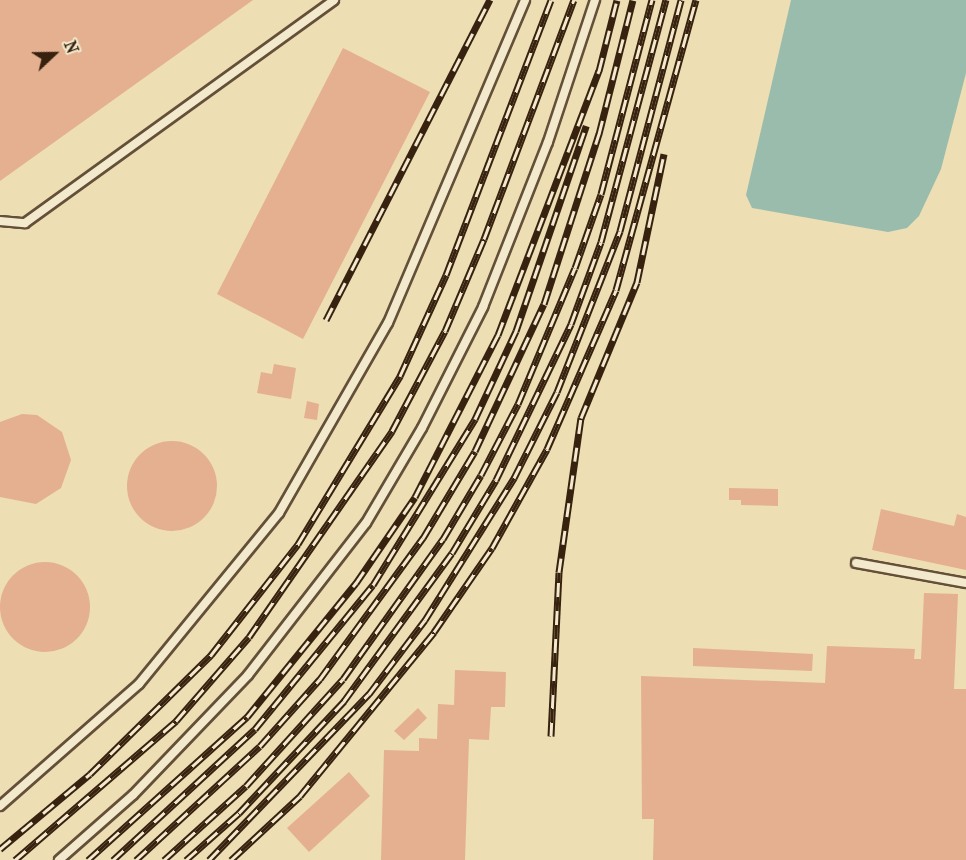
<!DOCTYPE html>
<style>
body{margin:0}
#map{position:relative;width:966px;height:860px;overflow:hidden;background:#eddeb3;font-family:"IM FELL French Canon",serif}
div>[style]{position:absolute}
.water>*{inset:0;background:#99bcac}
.building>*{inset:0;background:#e4b090}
.round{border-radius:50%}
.roads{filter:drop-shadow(2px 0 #645038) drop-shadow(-2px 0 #645038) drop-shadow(0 2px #645038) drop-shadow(0 -2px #645038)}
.service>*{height:8px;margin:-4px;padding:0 4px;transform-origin:4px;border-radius:4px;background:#f3eace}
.rail>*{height:7px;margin-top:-3.5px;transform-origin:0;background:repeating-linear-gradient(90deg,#f3eace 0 14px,#37210f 0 28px);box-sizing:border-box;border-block:2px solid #37210f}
span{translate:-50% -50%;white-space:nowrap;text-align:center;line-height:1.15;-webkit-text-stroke:5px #f3eace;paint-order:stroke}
.north{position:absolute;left:24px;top:24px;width:60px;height:60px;-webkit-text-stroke:4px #f3eace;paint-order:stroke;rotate:68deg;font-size:16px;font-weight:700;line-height:24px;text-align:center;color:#37210f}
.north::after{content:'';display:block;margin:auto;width:21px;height:27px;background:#37210f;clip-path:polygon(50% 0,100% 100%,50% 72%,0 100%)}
</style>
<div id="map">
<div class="water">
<i style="clip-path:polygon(791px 0,966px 0,966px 73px,941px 169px,919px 216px,907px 228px,888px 232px,752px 208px,746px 195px)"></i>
</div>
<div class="building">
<i style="clip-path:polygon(0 0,253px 0,0 181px)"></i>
<i style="clip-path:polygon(343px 48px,430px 92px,303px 339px,217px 294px)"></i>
<i style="clip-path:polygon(274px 364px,296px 368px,291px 399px,257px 393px,261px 372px,272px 374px)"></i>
<i style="clip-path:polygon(307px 401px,319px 404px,317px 420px,304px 418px)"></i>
<i style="clip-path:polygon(22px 414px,37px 415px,62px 432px,71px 460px,61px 488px,36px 504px,0 497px,0 422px)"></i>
<i class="round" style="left:127px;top:441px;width:90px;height:90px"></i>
<i style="clip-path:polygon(729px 488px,778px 489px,778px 506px,741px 505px,741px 500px,729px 500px)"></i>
<i style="clip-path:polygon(881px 509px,954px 526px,957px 514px,966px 517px,966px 570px,872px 550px)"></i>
<i class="round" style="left:0;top:562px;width:90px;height:90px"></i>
<i style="clip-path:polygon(924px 593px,958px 594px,954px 689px,966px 689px,966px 860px,653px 860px,654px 819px,642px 819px,641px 676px,825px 683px,827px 646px,915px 649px,914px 659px,921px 659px)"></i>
<i style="clip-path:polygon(693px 648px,813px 654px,812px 671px,693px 666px)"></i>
<i style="clip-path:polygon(455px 670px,506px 672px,505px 707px,491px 707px,489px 740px,469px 739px,465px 860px,381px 860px,384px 750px,419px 751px,419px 738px,437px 739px,438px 704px,454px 705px)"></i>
<i style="clip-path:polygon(418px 708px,427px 718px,404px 740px,394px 731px)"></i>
<i style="clip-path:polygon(349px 772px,370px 796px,309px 852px,287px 828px)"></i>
</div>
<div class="roads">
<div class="service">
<i style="left:0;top:221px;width:25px;rotate:5deg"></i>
<i style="left:25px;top:223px;width:381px;rotate:-35.8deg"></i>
<i style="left:856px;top:563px;width:112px;rotate:10.3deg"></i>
<i style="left:0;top:806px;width:185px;rotate:-41.3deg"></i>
<i style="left:139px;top:684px;width:221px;rotate:-50.7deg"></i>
<i style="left:279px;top:513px;width:219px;rotate:-60.2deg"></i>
<i style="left:388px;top:323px;width:351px;rotate:-67deg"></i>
<i style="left:59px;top:860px;width:98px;rotate:-41.3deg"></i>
<i style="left:133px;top:795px;width:166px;rotate:-46.2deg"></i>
<i style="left:248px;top:675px;width:192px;rotate:-52.2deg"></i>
<i style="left:366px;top:523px;width:110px;rotate:-59.5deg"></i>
<i style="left:422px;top:428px;width:136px;rotate:-63.2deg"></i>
<i style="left:483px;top:307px;width:177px;rotate:-68.5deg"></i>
<i style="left:548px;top:142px;width:150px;rotate:-71.7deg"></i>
</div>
</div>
<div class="rail">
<i style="left:326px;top:320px;width:360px;rotate:-62.9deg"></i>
<i style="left:551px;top:736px;width:164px;rotate:-87.2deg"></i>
<i style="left:559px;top:572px;width:156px;rotate:-81.9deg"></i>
<i style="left:581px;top:418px;width:147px;rotate:-67.6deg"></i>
<i style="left:637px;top:282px;width:131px;rotate:-78.1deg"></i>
<i style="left:0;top:849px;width:117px;rotate:-39.8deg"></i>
<i style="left:90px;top:774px;width:170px;rotate:-44.5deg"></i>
<i style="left:211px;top:655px;width:141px;rotate:-51.9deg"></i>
<i style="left:298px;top:544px;width:197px;rotate:-58.7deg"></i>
<i style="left:400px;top:376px;width:111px;rotate:-65.5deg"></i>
<i style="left:446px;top:275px;width:294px;rotate:-69.1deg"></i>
<i style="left:15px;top:860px;width:213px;rotate:-40.8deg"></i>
<i style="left:176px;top:721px;width:111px;rotate:-49deg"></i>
<i style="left:249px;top:637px;width:251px;rotate:-55.2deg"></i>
<i style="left:392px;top:431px;width:113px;rotate:-62.1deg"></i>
<i style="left:445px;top:331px;width:100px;rotate:-67deg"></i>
<i style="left:484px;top:239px;width:255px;rotate:-69.4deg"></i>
<i style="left:88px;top:860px;width:214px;rotate:-42deg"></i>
<i style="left:247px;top:717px;width:173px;rotate:-50.9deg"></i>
<i style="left:356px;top:583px;width:104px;rotate:-55.5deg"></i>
<i style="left:415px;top:497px;width:182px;rotate:-62.9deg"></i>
<i style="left:498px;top:335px;width:283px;rotate:-69.1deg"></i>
<i style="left:599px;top:71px;width:73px;rotate:-75.8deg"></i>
<i style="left:113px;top:860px;width:193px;rotate:-42.7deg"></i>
<i style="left:255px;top:729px;width:186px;rotate:-50.7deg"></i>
<i style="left:373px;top:585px;width:195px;rotate:-58.4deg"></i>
<i style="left:475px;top:419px;width:97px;rotate:-65deg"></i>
<i style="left:516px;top:331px;width:217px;rotate:-71.1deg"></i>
<i style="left:136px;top:860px;width:168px;rotate:-42.6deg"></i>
<i style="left:260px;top:746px;width:90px;rotate:-48.2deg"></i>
<i style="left:320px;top:679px;width:175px;rotate:-53.9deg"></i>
<i style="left:423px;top:538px;width:101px;rotate:-59.1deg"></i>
<i style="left:475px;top:451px;width:162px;rotate:-64.9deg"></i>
<i style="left:544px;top:304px;width:179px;rotate:-72.1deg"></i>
<i style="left:599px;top:134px;width:138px;rotate:-75.8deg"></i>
<i style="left:164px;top:860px;width:110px;rotate:-42.1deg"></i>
<i style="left:246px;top:786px;width:144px;rotate:-47.8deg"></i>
<i style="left:343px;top:679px;width:172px;rotate:-54.5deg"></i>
<i style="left:443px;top:539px;width:74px;rotate:-59.3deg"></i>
<i style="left:481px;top:475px;width:80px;rotate:-62.5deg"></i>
<i style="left:518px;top:404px;width:147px;rotate:-67.3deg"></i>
<i style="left:575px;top:268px;width:78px;rotate:-70.6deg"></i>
<i style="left:601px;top:194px;width:201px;rotate:-75.3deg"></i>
<i style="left:186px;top:860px;width:71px;rotate:-41.6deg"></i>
<i style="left:239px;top:813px;width:154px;rotate:-46.8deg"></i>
<i style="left:344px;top:701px;width:183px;rotate:-53.9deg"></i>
<i style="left:452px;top:553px;width:85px;rotate:-58.9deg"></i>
<i style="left:496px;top:480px;width:173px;rotate:-64.3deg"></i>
<i style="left:571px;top:324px;width:87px;rotate:-69.9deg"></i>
<i style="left:601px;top:242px;width:251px;rotate:-75deg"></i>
<i style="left:209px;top:860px;width:231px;rotate:-46.1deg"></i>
<i style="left:369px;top:694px;width:93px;rotate:-52.9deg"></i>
<i style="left:425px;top:620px;width:168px;rotate:-57.9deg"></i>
<i style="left:514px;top:478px;width:96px;rotate:-63.4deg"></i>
<i style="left:557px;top:392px;width:173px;rotate:-68.6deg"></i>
<i style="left:620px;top:231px;width:239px;rotate:-75.2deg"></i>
<i style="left:231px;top:860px;width:94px;rotate:-42.8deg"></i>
<i style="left:300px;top:796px;width:212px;rotate:-50.7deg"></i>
<i style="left:434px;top:632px;width:102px;rotate:-55.4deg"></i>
<i style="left:492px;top:548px;width:113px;rotate:-60.9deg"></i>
<i style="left:547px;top:449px;width:173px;rotate:-66.5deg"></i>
<i style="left:616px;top:290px;width:301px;rotate:-74.6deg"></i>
</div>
<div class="north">N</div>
</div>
